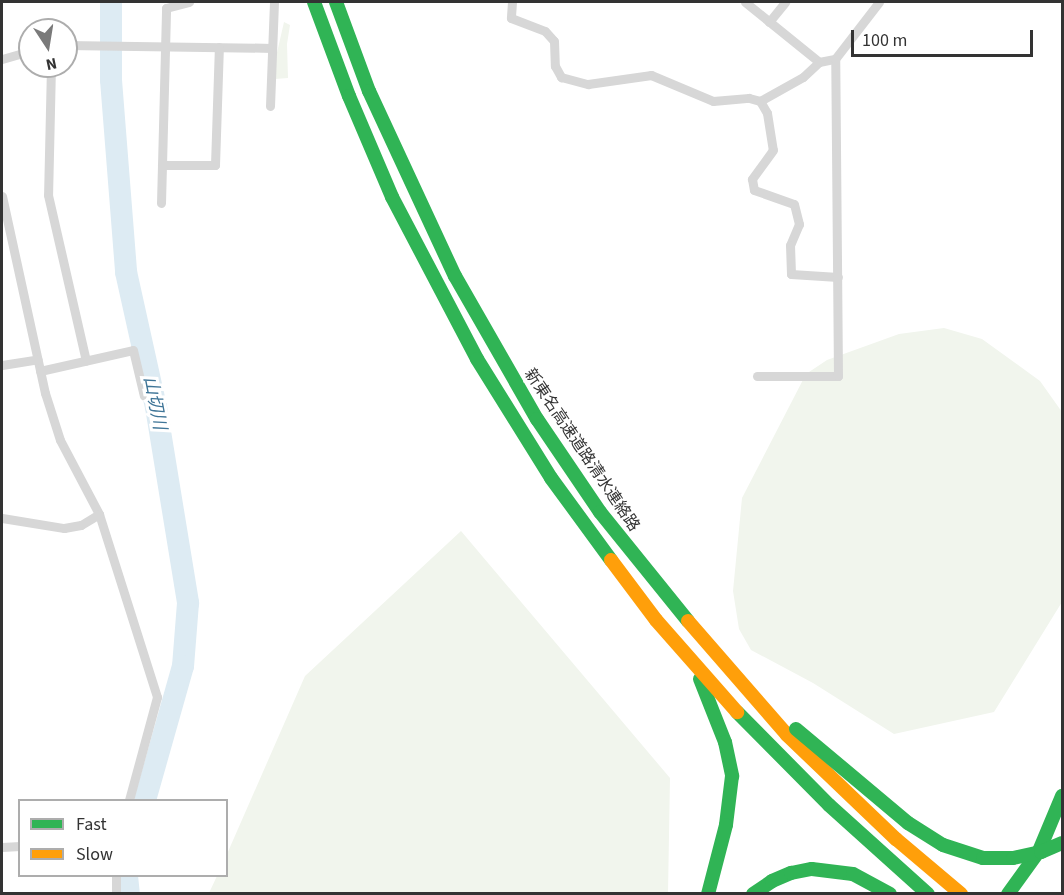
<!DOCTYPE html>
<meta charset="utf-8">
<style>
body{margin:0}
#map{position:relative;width:1064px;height:895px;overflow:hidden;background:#fff;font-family:"Source Sans 3","Noto Sans JP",sans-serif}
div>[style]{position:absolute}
.green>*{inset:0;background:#f1f5ed}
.river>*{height:22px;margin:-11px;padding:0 11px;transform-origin:11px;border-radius:11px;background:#ddebf3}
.street>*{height:9px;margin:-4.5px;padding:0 4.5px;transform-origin:4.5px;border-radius:4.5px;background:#d7d7d7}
.fast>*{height:14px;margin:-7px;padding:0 7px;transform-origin:7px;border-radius:7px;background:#30b455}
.slow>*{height:14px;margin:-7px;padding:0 7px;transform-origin:7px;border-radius:7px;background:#ff9f0a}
.fast-bridge>*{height:14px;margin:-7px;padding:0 7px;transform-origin:7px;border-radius:7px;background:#30b455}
span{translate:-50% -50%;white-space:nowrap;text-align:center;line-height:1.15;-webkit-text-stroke:6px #fff;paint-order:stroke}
.street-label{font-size:16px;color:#333}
.water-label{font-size:18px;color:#3f7597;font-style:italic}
.frame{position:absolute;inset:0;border:3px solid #333;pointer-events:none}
.legend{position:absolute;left:18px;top:799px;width:210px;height:78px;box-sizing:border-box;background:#fff;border:2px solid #adadad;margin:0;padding:8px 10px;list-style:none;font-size:18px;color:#333}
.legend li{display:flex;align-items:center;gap:12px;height:30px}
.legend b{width:30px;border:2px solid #adadad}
.north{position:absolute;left:18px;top:18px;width:60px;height:60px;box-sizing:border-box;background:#fff;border:2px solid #adadad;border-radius:50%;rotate:168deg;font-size:16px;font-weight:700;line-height:24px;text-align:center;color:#333}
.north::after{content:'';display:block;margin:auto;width:21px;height:27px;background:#7a7a7a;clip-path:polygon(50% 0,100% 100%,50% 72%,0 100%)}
.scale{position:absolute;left:851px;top:30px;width:182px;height:27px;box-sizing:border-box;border:3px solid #333;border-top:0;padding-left:8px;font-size:18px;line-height:21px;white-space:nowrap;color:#333;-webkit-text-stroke:4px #fff;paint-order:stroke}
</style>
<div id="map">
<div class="green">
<i style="clip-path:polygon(284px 22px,290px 25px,287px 44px,288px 78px,275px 79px,276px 57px)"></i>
<i style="clip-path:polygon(944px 328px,982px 339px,1040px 381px,1062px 412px,1062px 602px,994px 712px,894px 734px,813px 683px,751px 650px,739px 629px,733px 591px,742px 498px,806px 374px,827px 360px,899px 334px)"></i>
<i style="clip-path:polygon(461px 531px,670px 778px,668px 893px,209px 893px,217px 876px,226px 876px,227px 854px,305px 676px)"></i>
</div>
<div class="river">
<i style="left:111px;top:2px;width:78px;rotate:90deg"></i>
<i style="left:111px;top:80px;width:193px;rotate:85.5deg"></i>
<i style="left:126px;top:272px;width:138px;rotate:77.5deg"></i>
<i style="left:156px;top:407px;width:199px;rotate:80.7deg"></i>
<i style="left:188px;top:603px;width:63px;rotate:94.5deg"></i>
<i style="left:183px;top:666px;width:139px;rotate:105.8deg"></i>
<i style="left:127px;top:876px;width:18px;rotate:84deg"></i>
</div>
<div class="street">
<i style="left:512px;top:2px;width:16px;rotate:94deg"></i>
<i style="left:511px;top:18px;width:36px;rotate:21deg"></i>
<i style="left:545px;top:31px;width:13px;rotate:48deg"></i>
<i style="left:554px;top:41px;width:25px;rotate:88deg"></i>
<i style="left:555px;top:66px;width:13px;rotate:61deg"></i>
<i style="left:561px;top:77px;width:28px;rotate:15deg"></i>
<i style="left:588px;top:84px;width:64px;rotate:-8.1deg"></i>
<i style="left:651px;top:75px;width:67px;rotate:22.8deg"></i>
<i style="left:713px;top:101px;width:36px;rotate:-5deg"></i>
<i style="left:749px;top:98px;width:11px;rotate:15deg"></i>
<i style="left:760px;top:101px;width:14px;rotate:60deg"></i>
<i style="left:767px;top:113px;width:37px;rotate:81deg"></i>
<i style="left:773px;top:150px;width:36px;rotate:126deg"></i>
<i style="left:752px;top:179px;width:11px;rotate:80deg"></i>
<i style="left:754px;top:190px;width:42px;rotate:19.3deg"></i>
<i style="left:794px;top:204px;width:21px;rotate:76deg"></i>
<i style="left:799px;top:224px;width:23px;rotate:113deg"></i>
<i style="left:790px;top:245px;width:29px;rotate:88deg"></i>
<i style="left:791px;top:274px;width:47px;rotate:3.7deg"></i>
<i style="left:745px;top:2px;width:95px;rotate:39deg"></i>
<i style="left:819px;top:62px;width:16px;rotate:-11deg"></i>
<i style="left:769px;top:22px;width:26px;rotate:-51deg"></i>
<i style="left:66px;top:45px;width:206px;rotate:0.8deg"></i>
<i style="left:2px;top:59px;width:29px;rotate:-16deg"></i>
<i style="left:51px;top:66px;width:129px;rotate:91.3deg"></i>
<i style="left:48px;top:195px;width:170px;rotate:77.1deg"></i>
<i style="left:760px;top:101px;width:49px;rotate:-29.2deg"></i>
<i style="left:803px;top:77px;width:22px;rotate:-43deg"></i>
<i style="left:270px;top:106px;width:104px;rotate:-87.8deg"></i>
<i style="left:162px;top:165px;width:53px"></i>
<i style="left:215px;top:165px;width:118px;rotate:-88.1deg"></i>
<i style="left:2px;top:196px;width:202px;rotate:77.7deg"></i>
<i style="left:45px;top:393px;width:49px;rotate:72.3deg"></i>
<i style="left:60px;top:440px;width:84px;rotate:62.2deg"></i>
<i style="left:99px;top:514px;width:192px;rotate:72.4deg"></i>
<i style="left:157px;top:697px;width:107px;rotate:105.2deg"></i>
<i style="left:161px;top:203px;width:195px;rotate:-88.5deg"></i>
<i style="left:166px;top:8px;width:24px;rotate:-15deg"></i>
<i style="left:2px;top:365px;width:36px;rotate:-9deg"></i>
<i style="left:40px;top:371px;width:95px;rotate:-12.7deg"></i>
<i style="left:133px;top:350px;width:47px;rotate:76.6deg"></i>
<i style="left:757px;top:376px;width:81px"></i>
<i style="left:838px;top:376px;width:317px;rotate:-90.5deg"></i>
<i style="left:835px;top:59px;width:72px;rotate:-52.3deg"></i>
<i style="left:2px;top:518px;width:63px;rotate:9.2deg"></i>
<i style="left:64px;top:528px;width:17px;rotate:-10deg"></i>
<i style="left:81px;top:525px;width:21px;rotate:-31deg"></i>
<i style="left:2px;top:847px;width:18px;rotate:-3deg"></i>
<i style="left:116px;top:876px;width:18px;rotate:90deg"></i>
</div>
<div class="fast">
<i style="left:314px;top:2px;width:100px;rotate:69.6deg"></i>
<i style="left:349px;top:96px;width:110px;rotate:66.9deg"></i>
<i style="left:392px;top:197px;width:183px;rotate:62.3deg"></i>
<i style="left:477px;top:359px;width:140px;rotate:58.1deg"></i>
<i style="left:551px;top:478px;width:102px;rotate:53.8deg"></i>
<i style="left:336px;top:2px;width:95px;rotate:69.7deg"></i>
<i style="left:369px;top:91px;width:204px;rotate:65.1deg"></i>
<i style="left:455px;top:276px;width:165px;rotate:60.2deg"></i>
<i style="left:537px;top:419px;width:112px;rotate:55.9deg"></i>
<i style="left:600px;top:512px;width:140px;rotate:51.1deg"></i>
<i style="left:700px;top:679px;width:68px;rotate:68.4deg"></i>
<i style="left:725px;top:742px;width:35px;rotate:78deg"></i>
<i style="left:732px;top:776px;width:49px;rotate:97deg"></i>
<i style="left:726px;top:825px;width:71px;rotate:104.6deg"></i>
<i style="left:737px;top:712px;width:131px;rotate:45.3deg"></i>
<i style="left:829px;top:805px;width:133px;rotate:42deg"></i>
<i style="left:753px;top:894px;width:23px;rotate:-34deg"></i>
<i style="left:772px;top:881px;width:21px;rotate:-23deg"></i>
<i style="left:791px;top:873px;width:21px;rotate:-11deg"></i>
<i style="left:812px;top:869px;width:41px;rotate:7deg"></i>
<i style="left:853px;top:874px;width:42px;rotate:28.4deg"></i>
<i style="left:1008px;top:894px;width:53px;rotate:-54.2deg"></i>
<i style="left:1039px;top:851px;width:60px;rotate:-67.3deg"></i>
</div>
<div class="slow">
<i style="left:611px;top:560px;width:75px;rotate:53.1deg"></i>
<i style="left:656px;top:620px;width:123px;rotate:48.6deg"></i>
<i style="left:688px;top:621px;width:151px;rotate:49deg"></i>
<i style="left:787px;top:735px;width:151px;rotate:43.7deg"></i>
<i style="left:896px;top:839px;width:85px;rotate:40.2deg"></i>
</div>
<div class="fast-bridge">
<i style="left:796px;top:729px;width:146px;rotate:40deg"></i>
<i style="left:908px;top:823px;width:41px;rotate:32.2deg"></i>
<i style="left:943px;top:845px;width:42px;rotate:18deg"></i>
<i style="left:983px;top:858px;width:30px"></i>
<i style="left:1013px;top:858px;width:29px;rotate:-12deg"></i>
<i style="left:1041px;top:852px;width:23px;rotate:-23deg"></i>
</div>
<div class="street-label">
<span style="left:582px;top:450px;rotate:56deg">新東名高速道路清水連絡路</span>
</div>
<div class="water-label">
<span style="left:154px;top:403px;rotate:79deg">山切川</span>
</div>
<div class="frame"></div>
<ul class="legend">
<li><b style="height:8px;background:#30b455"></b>Fast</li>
<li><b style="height:8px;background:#ff9f0a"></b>Slow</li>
</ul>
<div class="north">N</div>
<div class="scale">100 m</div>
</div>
